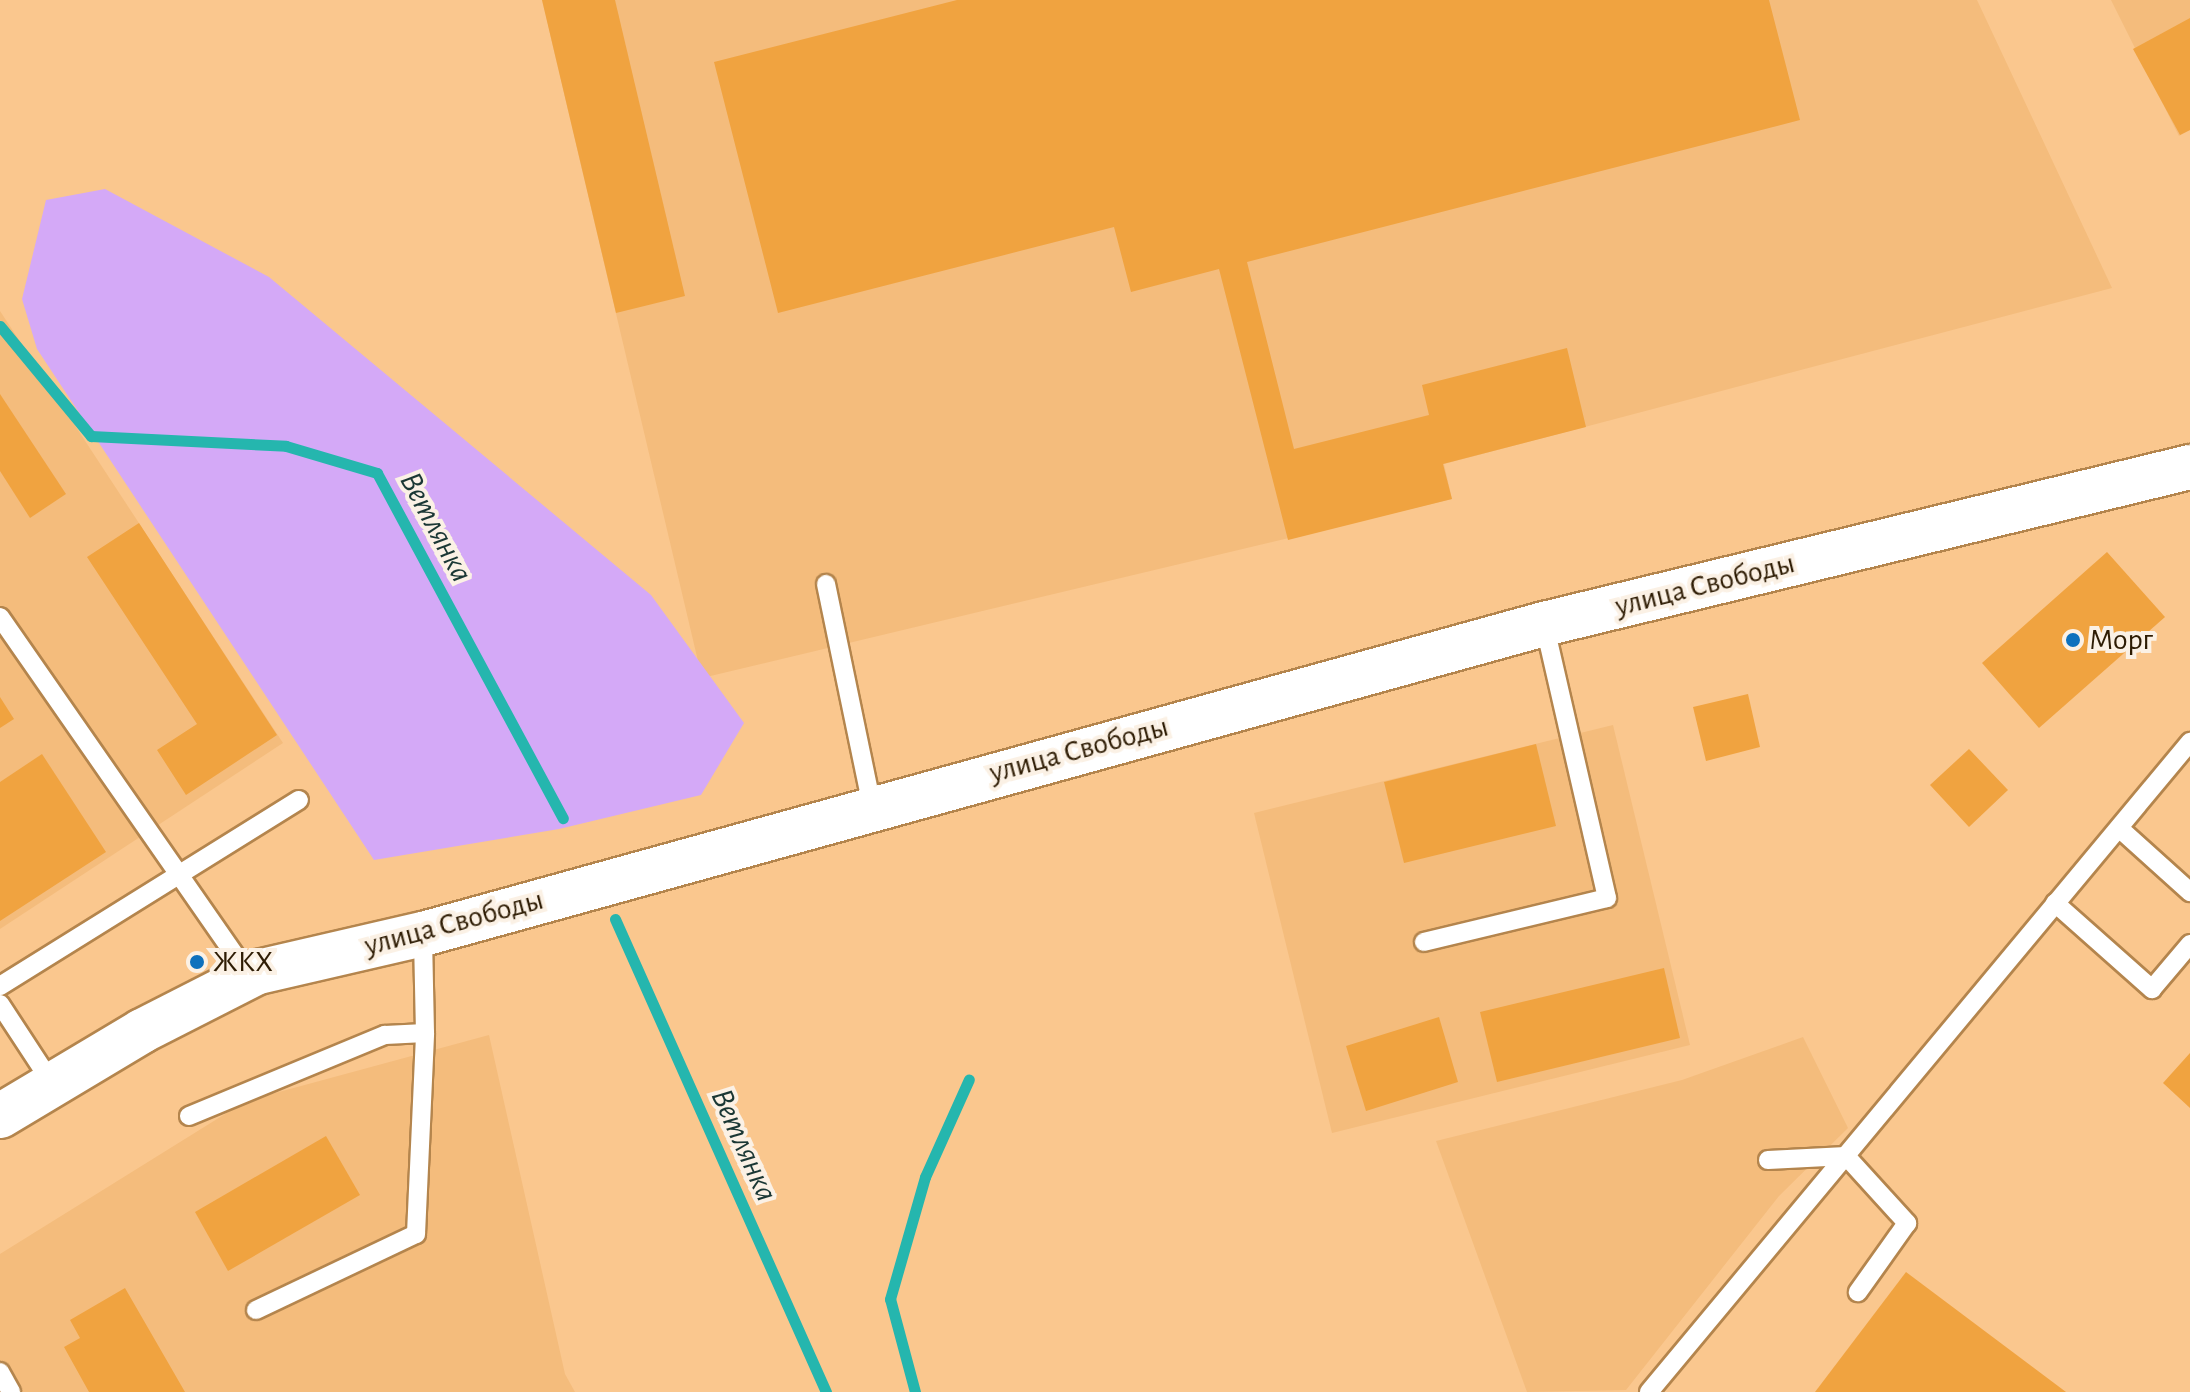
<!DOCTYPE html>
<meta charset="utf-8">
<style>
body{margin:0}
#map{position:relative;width:2190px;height:1392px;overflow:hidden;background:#fac78e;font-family:"Alegreya Sans",sans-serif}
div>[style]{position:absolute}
.built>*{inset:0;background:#f4bc7c}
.green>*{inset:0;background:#d4a9f7}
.stream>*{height:11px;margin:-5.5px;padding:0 5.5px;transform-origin:5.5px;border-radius:5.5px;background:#25b6ae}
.building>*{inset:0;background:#f0a340}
.roads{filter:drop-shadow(2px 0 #b4854d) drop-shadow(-2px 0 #b4854d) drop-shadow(0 2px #b4854d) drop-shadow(0 -2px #b4854d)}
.service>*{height:18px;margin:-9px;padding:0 9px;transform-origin:9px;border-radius:9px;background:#fff}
.secondary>*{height:44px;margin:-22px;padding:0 22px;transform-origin:22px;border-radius:22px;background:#fff}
.dots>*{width:22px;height:22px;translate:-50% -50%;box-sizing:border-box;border:4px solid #fbf1e5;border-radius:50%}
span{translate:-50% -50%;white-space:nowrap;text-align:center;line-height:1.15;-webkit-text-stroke:8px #fbf1e5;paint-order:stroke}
.street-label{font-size:30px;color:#2e1c04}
.poi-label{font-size:30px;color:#2e1c04}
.left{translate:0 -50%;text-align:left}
.water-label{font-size:32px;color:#1a3734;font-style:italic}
</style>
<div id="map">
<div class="built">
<i style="clip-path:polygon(542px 0,1977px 0,2112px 288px,1444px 464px,1452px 499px,702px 678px)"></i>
<i style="clip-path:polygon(2111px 0,2190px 0,2190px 130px,2179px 136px)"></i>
<i style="clip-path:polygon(0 311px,283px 743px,0 929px)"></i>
<i style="clip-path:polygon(1613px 725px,1690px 1045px,1332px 1133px,1254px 813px)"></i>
<i style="clip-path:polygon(489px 1035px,565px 1374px,575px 1392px,0 1392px,0 1254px,246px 1101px)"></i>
<i style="clip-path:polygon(1803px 1037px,1848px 1128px,1779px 1196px,1626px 1390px,1527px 1392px,1436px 1141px,1682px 1080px)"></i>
</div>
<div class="green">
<i style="clip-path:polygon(105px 189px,269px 277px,651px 595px,744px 723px,701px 795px,559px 829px,374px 860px,37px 349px,22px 299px,46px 200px)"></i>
</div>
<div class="stream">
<i style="left:0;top:326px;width:143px;rotate:50.4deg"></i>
<i style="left:91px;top:436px;width:195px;rotate:2.9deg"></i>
<i style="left:286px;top:446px;width:95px;rotate:16.5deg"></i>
<i style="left:377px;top:473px;width:392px;rotate:61.7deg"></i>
<i style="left:615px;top:919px;width:518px;rotate:65.96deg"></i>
<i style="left:915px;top:1392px;width:96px;rotate:-105deg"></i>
<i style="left:890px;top:1299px;width:127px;rotate:-74deg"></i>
<i style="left:925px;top:1177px;width:107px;rotate:-65.8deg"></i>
</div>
<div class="building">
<i style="clip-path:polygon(542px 0,615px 0,685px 296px,616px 313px)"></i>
<i style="clip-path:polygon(957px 0,1769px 0,1800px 120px,1247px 262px,1294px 449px,1429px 415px,1422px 385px,1567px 348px,1586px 427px,1443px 464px,1452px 499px,1288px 540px,1219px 269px,1131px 292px,1114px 227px,778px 313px,714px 62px)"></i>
<i style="clip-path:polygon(2190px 18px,2190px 130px,2180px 135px,2133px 49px)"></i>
<i style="clip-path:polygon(0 394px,66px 494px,30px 518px,0 471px)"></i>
<i style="clip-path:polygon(139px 523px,277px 735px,186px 795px,157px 750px,197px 724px,87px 557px)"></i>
<i style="clip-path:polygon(2107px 552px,2165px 617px,2039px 728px,1982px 663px)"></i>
<i style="clip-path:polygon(1748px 694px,1760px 747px,1706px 761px,1693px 707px)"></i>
<i style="clip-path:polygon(0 697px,14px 719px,0 728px)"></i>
<i style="clip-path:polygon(1536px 744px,1556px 826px,1404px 863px,1384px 782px)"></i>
<i style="clip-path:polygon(1969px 749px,2008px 790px,1969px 827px,1930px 785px)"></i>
<i style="clip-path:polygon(42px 754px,106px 852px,0 921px,0 782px)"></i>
<i style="clip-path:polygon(1664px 968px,1680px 1038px,1497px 1082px,1480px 1012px)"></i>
<i style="clip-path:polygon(1439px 1017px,1458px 1082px,1366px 1111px,1346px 1046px)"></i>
<i style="clip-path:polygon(2190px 1053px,2190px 1108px,2163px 1083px)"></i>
<i style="clip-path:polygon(326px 1136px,360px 1195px,228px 1271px,195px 1212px)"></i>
<i style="clip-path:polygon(1906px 1272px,2066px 1392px,1815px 1392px)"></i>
<i style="clip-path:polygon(125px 1288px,185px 1392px,89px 1392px,64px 1347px,80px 1338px,70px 1320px)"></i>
</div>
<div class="roads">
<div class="service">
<i style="left:826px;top:584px;width:227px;rotate:78.3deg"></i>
<i style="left:0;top:617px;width:436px;rotate:55.2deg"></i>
<i style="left:2119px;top:828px;width:96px;rotate:42deg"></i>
<i style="left:2055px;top:903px;width:130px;rotate:41.6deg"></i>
<i style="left:2152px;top:989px;width:59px;rotate:-49.8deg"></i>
<i style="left:1424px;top:942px;width:188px;rotate:-13.5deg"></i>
<i style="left:1607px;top:898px;width:281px;rotate:-102.9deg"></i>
<i style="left:0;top:986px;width:352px;rotate:-31.9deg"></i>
<i style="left:0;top:1004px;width:97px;rotate:56.8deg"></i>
<i style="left:189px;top:1116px;width:212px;rotate:-22.5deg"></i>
<i style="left:385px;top:1035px;width:40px;rotate:-2.9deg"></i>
<i style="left:1768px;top:1160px;width:78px;rotate:-2.9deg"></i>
<i style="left:1846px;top:1156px;width:91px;rotate:47.7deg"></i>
<i style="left:1907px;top:1223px;width:85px;rotate:125.4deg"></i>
<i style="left:256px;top:1310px;width:177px;rotate:-25.4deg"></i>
<i style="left:416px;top:1234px;width:201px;rotate:-87.4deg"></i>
<i style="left:425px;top:1033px;width:99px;rotate:-91.2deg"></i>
<i style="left:0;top:1372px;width:23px;rotate:61deg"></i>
<i style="left:1649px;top:1392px;width:846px;rotate:-50.23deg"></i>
</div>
<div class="secondary">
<i style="left:0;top:1116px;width:165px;rotate:-30.9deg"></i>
<i style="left:142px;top:1031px;width:130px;rotate:-27deg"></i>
<i style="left:258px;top:972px;width:169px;rotate:-13deg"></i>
<i style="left:423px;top:934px;width:1163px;rotate:-15.46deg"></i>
<i style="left:1544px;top:624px;width:665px;rotate:-13.66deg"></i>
</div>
</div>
<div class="dots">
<i style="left:2073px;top:640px;background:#0e71bd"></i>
<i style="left:197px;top:962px;background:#0e71bd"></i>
</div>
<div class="street-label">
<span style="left:1705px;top:585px;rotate:-14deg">улица Свободы</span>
<span style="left:1079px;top:750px;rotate:-15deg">улица Свободы</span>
<span style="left:454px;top:923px;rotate:-15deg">улица Свободы</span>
</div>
<div class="poi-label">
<span class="left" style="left:2089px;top:640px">Морг</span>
<span class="left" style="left:213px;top:962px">ЖКХ</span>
</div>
<div class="water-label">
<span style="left:436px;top:527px;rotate:62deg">Ветлянка</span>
<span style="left:744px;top:1145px;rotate:66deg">Ветлянка</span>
</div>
</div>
